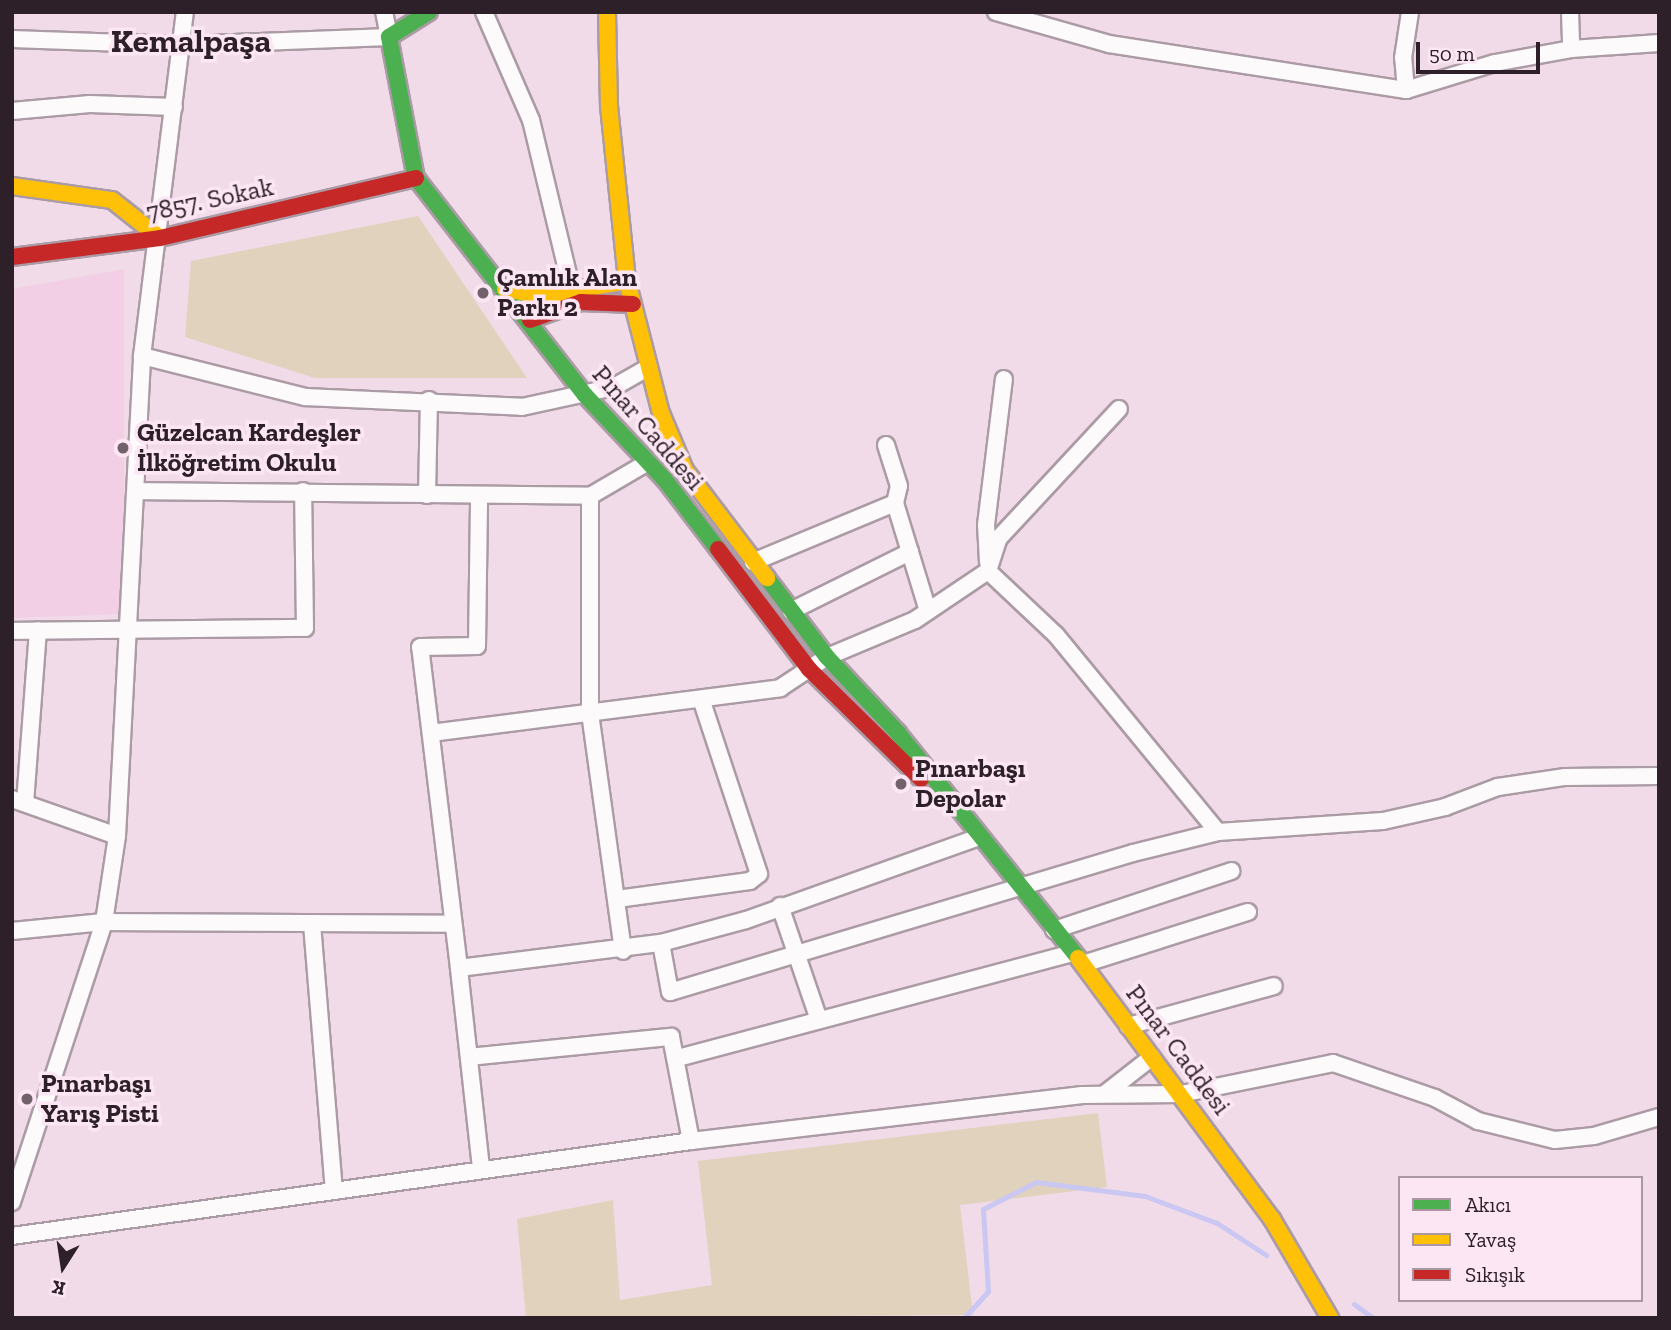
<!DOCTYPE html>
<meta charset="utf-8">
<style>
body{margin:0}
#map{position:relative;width:1671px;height:1330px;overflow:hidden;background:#f1dbe8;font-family:"Zilla Slab",serif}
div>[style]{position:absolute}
.built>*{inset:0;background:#f2cfe5}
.green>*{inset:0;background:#e0d2bd}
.stream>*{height:5px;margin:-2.5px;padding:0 2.5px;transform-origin:2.5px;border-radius:2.5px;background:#cac7f2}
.roads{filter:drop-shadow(2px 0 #ab9ba5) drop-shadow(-2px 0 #ab9ba5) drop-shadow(0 2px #ab9ba5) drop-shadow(0 -2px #ab9ba5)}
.street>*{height:16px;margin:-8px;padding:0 8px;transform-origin:8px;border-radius:8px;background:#fdfafc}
.fast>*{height:16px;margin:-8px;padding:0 8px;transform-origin:8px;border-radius:8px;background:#4caf50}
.slow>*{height:16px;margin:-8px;padding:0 8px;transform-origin:8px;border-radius:8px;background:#ffc107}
.jam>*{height:16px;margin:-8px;padding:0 8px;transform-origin:8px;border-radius:8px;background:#c62828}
.dots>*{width:19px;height:19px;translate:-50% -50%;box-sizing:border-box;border:4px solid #fce6f3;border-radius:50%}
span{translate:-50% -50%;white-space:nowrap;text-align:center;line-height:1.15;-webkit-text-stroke:7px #fce6f3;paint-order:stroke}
.street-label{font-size:26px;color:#2d2028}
.poi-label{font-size:26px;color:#2d2028;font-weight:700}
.left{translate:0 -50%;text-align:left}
.district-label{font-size:33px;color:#2d2028;font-weight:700}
.frame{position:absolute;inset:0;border:14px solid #2d2028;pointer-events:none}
.legend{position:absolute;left:1398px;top:1176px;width:245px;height:126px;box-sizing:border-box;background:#fce6f3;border:2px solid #a997a2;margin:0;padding:9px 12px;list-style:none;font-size:21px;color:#2d2028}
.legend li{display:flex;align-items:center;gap:14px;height:35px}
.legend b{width:35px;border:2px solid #a997a2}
.north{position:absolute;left:28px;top:1232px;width:70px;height:70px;-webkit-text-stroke:5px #fce6f3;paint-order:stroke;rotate:192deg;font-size:19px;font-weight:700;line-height:28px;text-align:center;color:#2d2028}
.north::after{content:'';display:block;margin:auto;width:24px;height:32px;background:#2d2028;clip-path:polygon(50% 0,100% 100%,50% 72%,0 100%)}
.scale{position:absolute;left:1416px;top:42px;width:124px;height:32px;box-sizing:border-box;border:4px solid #2d2028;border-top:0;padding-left:9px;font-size:21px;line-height:24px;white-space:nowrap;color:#2d2028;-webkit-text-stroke:5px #fce6f3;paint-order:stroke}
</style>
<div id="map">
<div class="built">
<i style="clip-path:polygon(124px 269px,124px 614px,12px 618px,12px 289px)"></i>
</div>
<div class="green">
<i style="clip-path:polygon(418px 216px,527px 378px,315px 378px,185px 337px,191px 261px)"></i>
<i style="clip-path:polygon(1098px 1113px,1107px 1187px,960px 1205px,973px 1315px,526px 1318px,517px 1219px,613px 1200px,620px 1300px,712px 1285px,698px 1161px)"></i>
</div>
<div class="stream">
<i style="left:1354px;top:1304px;width:24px;rotate:36deg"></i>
<i style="left:964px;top:1318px;width:36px;rotate:-48deg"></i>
<i style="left:988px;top:1291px;width:82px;rotate:-93.5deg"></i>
<i style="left:983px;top:1209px;width:59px;rotate:-27deg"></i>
<i style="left:1036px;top:1182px;width:110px;rotate:7.3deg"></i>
<i style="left:1145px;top:1196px;width:77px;rotate:20.6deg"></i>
<i style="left:1217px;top:1223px;width:59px;rotate:33.1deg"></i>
</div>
<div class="roads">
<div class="street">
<i style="left:484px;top:12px;width:118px;rotate:66.5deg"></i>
<i style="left:531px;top:120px;width:176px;rotate:76.5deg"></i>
<i style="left:996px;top:12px;width:117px;rotate:15.8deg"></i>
<i style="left:1109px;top:44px;width:301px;rotate:8.8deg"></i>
<i style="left:1406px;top:90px;width:93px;rotate:-16.9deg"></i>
<i style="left:1495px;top:63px;width:77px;rotate:-10.4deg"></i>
<i style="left:1571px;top:49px;width:88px;rotate:-3.9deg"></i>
<i style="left:1570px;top:12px;width:37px;rotate:88deg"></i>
<i style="left:12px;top:39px;width:170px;rotate:2deg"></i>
<i style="left:182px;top:45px;width:207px;rotate:-2.2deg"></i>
<i style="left:389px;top:37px;width:25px;rotate:-101deg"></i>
<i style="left:1406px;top:90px;width:32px;rotate:-95deg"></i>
<i style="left:1403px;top:58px;width:47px;rotate:-81.3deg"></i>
<i style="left:12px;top:111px;width:78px;rotate:-5.1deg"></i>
<i style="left:90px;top:104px;width:84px;rotate:2deg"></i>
<i style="left:142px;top:356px;width:168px;rotate:14.1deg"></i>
<i style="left:305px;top:397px;width:217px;rotate:2.6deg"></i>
<i style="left:522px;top:407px;width:94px;rotate:-12.3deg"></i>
<i style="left:614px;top:387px;width:40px;rotate:-29.7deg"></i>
<i style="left:136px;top:491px;width:454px;rotate:0.6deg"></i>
<i style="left:590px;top:496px;width:67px;rotate:-30.4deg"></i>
<i style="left:427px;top:495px;width:95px;rotate:-88.8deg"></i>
<i style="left:590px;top:496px;width:217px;rotate:90deg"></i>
<i style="left:590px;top:713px;width:240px;rotate:82.1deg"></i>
<i style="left:895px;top:503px;width:113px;rotate:73deg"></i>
<i style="left:753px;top:562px;width:154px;rotate:-22.6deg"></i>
<i style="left:895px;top:503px;width:17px;rotate:-77deg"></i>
<i style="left:899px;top:486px;width:43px;rotate:-107.6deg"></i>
<i style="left:988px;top:562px;width:37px;rotate:-93deg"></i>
<i style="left:986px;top:525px;width:147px;rotate:-83deg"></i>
<i style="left:988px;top:571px;width:35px;rotate:-72deg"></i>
<i style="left:999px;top:538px;width:176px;rotate:-47.1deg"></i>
<i style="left:791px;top:611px;width:133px;rotate:-26.4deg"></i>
<i style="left:12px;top:631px;width:293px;rotate:-0.6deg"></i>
<i style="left:305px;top:628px;width:137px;rotate:-90.8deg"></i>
<i style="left:431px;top:733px;width:352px;rotate:-7.3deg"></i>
<i style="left:780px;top:688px;width:56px;rotate:-33.4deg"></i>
<i style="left:827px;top:657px;width:95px;rotate:-22.8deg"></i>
<i style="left:915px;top:620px;width:88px;rotate:-33.9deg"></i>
<i style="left:988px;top:571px;width:93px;rotate:43.3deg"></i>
<i style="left:1056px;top:635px;width:255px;rotate:50.6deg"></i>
<i style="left:12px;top:799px;width:111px;rotate:19.4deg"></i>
<i style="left:25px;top:803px;width:173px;rotate:-85.7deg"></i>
<i style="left:617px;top:899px;width:134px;rotate:-7.7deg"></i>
<i style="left:750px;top:881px;width:11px;rotate:-38deg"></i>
<i style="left:759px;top:874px;width:184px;rotate:-108.3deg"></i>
<i style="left:780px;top:906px;width:120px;rotate:71.1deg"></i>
<i style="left:312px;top:924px;width:266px;rotate:85.3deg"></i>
<i style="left:1054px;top:930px;width:187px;rotate:-18.4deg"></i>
<i style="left:12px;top:931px;width:92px;rotate:-5.6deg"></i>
<i style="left:104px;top:922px;width:349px;rotate:0.3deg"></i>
<i style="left:661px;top:943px;width:50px;rotate:79.6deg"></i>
<i style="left:670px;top:992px;width:483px;rotate:-16.7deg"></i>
<i style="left:1133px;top:853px;width:88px;rotate:-13.9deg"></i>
<i style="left:1218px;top:832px;width:165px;rotate:-3.8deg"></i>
<i style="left:1383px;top:821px;width:64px;rotate:-12.7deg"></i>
<i style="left:1445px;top:807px;width:57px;rotate:-20.7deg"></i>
<i style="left:1498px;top:787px;width:68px;rotate:-8.5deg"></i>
<i style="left:1565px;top:777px;width:94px;rotate:-0.6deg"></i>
<i style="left:1083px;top:964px;width:173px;rotate:-17.5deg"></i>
<i style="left:459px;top:968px;width:323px;rotate:-96.9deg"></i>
<i style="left:420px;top:647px;width:57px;rotate:-1deg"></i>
<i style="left:477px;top:646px;width:150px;rotate:-89.2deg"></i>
<i style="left:1128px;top:1026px;width:151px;rotate:-15.3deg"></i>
<i style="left:469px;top:1057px;width:203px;rotate:-5.7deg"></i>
<i style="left:671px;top:1037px;width:106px;rotate:79.1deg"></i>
<i style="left:678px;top:1058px;width:409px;rotate:-14.9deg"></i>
<i style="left:1106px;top:1093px;width:58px;rotate:-38deg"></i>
<i style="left:481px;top:1168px;width:201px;rotate:-96.3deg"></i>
<i style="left:459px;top:968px;width:204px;rotate:-7.1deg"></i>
<i style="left:661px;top:943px;width:88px;rotate:-15.1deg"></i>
<i style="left:746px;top:920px;width:247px;rotate:-19.6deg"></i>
<i style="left:12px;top:1202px;width:295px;rotate:-71.8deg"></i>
<i style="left:104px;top:922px;width:87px;rotate:-81.4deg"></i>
<i style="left:117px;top:836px;width:481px;rotate:-87deg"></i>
<i style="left:142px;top:356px;width:347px;rotate:-82.9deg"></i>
<i style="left:12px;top:1236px;width:686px;rotate:-7.96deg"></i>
<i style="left:691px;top:1141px;width:394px;rotate:-6.7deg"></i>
<i style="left:1082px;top:1095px;width:99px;rotate:-0.6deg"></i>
<i style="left:1181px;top:1094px;width:155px;rotate:-11.5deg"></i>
<i style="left:1333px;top:1063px;width:108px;rotate:18.9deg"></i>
<i style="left:1435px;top:1098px;width:49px;rotate:28.1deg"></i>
<i style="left:1478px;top:1121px;width:79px;rotate:13.9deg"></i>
<i style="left:1555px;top:1140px;width:39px;rotate:-6deg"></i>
<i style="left:1594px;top:1136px;width:68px;rotate:-16.3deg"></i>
</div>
<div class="fast">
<i style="left:429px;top:12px;width:47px;rotate:148deg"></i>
<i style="left:389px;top:37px;width:144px;rotate:79.2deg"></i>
<i style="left:416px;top:178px;width:275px;rotate:52.1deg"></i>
<i style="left:585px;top:395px;width:117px;rotate:46.7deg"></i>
<i style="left:665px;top:480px;width:87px;rotate:52.5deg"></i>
<i style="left:767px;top:578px;width:99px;rotate:52.8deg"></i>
<i style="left:827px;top:657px;width:104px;rotate:46.9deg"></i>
<i style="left:898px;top:733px;width:288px;rotate:51.3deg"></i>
</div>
<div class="slow">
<i style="left:607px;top:12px;width:94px;rotate:88.8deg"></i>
<i style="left:609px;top:106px;width:176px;rotate:84.1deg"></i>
<i style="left:627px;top:281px;width:136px;rotate:75.6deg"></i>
<i style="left:661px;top:413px;width:62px;rotate:67.2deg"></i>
<i style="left:685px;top:470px;width:136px;rotate:52.8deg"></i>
<i style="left:12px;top:186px;width:101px;rotate:8deg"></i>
<i style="left:112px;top:200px;width:61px;rotate:38.4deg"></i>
<i style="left:505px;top:289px;width:38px;rotate:11deg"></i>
<i style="left:542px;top:296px;width:86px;rotate:-10deg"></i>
<i style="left:1078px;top:958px;width:325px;rotate:53.4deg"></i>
<i style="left:1272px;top:1219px;width:115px;rotate:59.6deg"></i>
</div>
<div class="jam">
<i style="left:12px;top:257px;width:149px;rotate:-7.3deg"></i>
<i style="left:160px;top:238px;width:263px;rotate:-13.2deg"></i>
<i style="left:530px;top:320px;width:54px;rotate:-19.4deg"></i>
<i style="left:581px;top:302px;width:52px;rotate:2.2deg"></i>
<i style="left:718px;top:549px;width:151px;rotate:52.8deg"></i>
<i style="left:809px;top:669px;width:157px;rotate:44.5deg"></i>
</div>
</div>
<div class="dots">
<i style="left:483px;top:293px;background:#72616b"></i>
<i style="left:123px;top:448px;background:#72616b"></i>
<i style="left:901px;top:784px;background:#72616b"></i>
<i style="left:27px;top:1099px;background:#72616b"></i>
</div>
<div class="street-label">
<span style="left:210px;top:200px;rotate:-12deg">7857. Sokak</span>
<span style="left:648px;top:428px;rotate:49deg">Pınar Caddesi</span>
<span style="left:1178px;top:1050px;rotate:53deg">Pınar Caddesi</span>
</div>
<div class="poi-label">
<span class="left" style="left:497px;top:293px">Çamlık Alan<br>Parkı 2</span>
<span class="left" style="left:137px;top:448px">Güzelcan Kardeşler<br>İlköğretim Okulu</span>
<span class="left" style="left:915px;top:784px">Pınarbaşı<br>Depolar</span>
<span class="left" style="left:41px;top:1099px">Pınarbaşı<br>Yarış Pisti</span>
</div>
<div class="district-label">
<span style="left:191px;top:41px">Kemalpaşa</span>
</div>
<div class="frame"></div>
<ul class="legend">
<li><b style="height:9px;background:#4caf50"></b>Akıcı</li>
<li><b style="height:9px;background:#ffc107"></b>Yavaş</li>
<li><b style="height:9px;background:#c62828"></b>Sıkışık</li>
</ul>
<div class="north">K</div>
<div class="scale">50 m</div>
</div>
